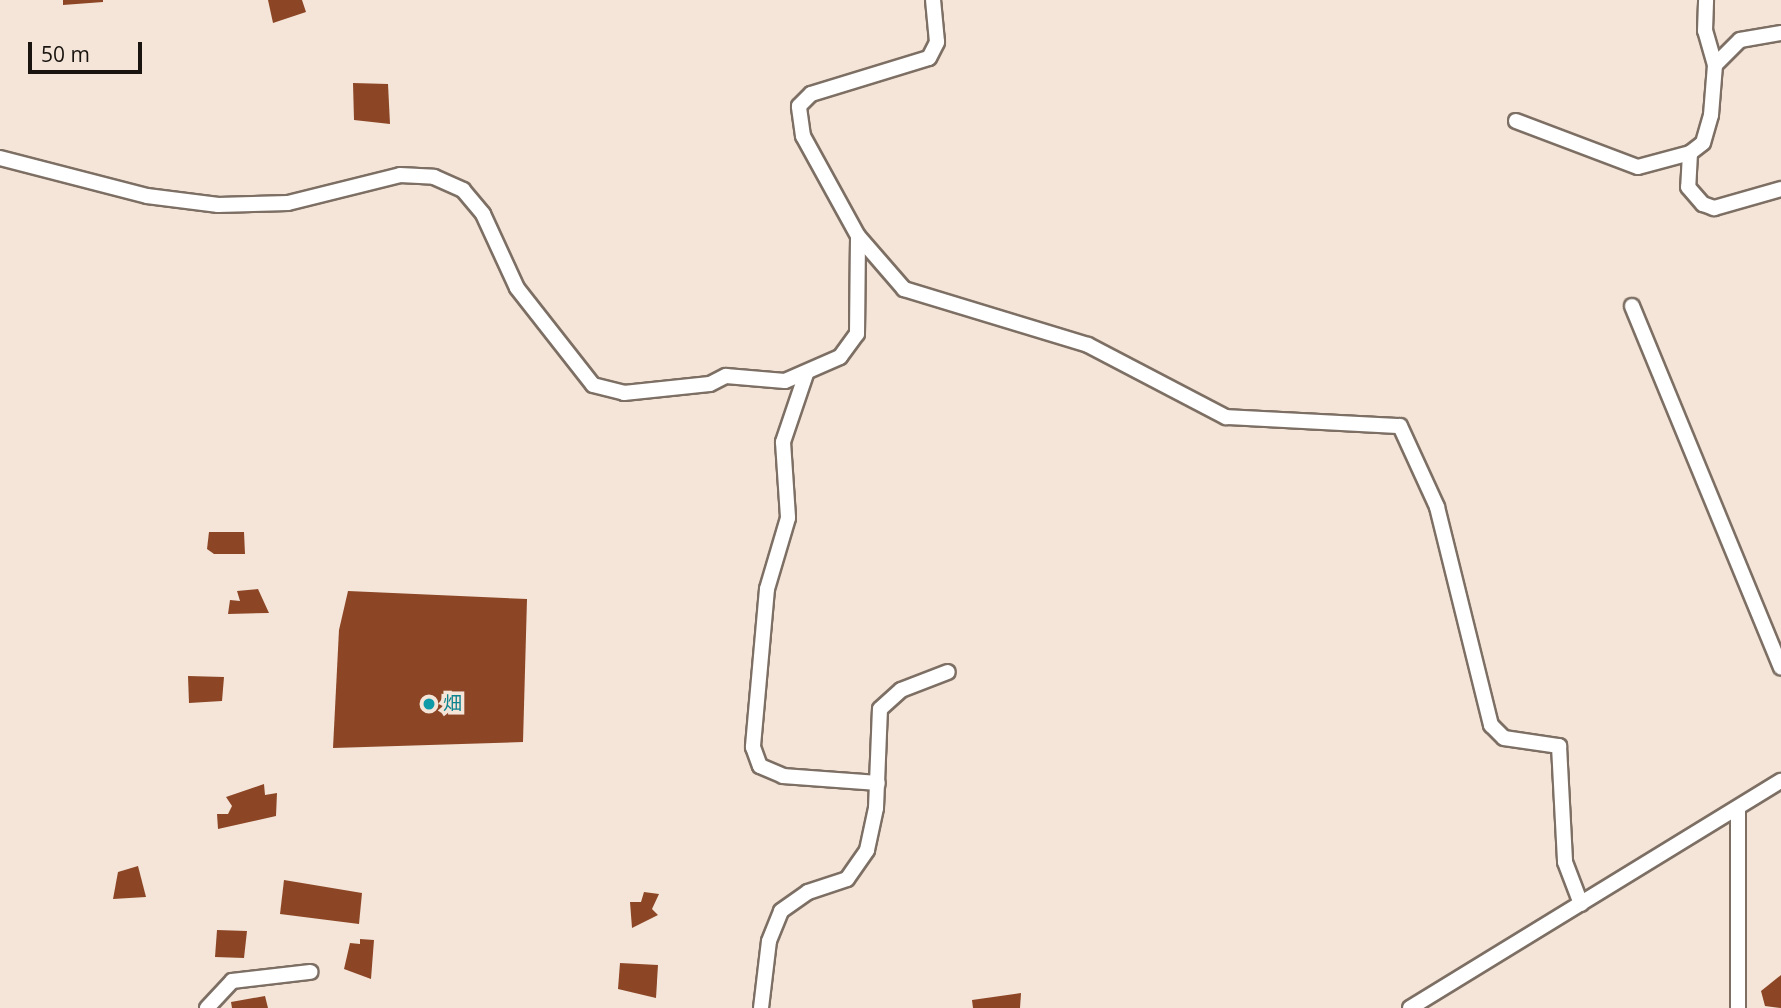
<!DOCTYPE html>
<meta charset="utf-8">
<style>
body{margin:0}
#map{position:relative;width:1781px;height:1008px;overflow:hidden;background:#f4e5d8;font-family:"Open Sans","Noto Sans SC",sans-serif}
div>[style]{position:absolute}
.building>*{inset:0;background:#8c4626}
.roads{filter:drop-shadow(2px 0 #7d6f64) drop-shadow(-2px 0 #7d6f64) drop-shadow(0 2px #7d6f64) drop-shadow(0 -2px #7d6f64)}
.minor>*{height:14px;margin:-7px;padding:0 7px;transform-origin:7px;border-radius:7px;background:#fff}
.dots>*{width:19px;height:19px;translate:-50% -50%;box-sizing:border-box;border:4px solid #f4e5d8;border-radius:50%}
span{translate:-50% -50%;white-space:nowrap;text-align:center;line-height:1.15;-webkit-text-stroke:7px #f4e5d8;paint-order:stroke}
.culture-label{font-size:19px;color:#0d838f}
.left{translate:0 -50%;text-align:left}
.scale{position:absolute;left:28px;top:42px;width:114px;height:32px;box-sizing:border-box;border:4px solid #19140f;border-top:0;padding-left:9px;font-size:21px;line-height:24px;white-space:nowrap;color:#19140f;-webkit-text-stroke:5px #f4e5d8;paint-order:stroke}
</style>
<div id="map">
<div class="building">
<i style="clip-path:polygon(63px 0,103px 0,103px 2px,63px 5px)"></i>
<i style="clip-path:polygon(268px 0,302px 0,306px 12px,273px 23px)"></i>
<i style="clip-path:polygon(353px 83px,388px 84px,390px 124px,354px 120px)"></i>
<i style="clip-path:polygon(209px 532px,244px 532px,245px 554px,214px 554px,207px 549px)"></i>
<i style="clip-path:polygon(258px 589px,269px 613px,228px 614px,230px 600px,240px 601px,237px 591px)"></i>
<i style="clip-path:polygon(348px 591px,527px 599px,523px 742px,333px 748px,339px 630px)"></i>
<i style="clip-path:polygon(188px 676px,224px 677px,222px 701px,189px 703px)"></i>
<i style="clip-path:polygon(264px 784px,265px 795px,277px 793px,276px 816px,218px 829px,217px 814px,228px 814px,232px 806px,226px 797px)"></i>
<i style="clip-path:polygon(138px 866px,146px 897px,113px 899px,118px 872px)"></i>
<i style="clip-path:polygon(284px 880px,362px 893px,359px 924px,280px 914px)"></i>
<i style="clip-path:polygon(644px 892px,659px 894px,652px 909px,658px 915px,632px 928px,630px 902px,641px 902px)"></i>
<i style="clip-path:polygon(217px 930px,247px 931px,244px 958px,215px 957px)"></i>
<i style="clip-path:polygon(360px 939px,374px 940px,371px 979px,344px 969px,350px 943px,360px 944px)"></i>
<i style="clip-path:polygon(620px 963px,658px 965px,656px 998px,618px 989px)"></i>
<i style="clip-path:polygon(1781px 975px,1781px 1008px,1765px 1006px,1761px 991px)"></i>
<i style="clip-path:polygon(1021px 993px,1020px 1008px,973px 1008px,972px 1000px)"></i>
<i style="clip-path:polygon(265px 996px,268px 1008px,232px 1008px,231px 1002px)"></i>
</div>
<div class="roads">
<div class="minor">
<i style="left:1715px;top:65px;width:35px;rotate:-45deg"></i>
<i style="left:1740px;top:40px;width:42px;rotate:-9.7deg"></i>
<i style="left:1516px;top:121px;width:130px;rotate:20.7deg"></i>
<i style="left:1638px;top:167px;width:54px;rotate:-15.1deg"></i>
<i style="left:1690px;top:153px;width:16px;rotate:-38deg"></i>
<i style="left:1703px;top:143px;width:29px;rotate:-74deg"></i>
<i style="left:1711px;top:115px;width:50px;rotate:-85.4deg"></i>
<i style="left:1715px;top:65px;width:35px;rotate:-106deg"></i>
<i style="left:1705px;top:31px;width:31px;rotate:-88deg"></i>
<i style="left:1690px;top:153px;width:34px;rotate:93deg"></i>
<i style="left:1688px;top:187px;width:23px;rotate:49deg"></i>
<i style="left:1703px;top:204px;width:12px;rotate:20deg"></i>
<i style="left:1714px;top:208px;width:70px;rotate:-15.8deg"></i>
<i style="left:0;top:158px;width:152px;rotate:14.5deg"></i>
<i style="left:147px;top:196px;width:72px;rotate:7.2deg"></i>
<i style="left:218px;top:205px;width:70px;rotate:-1.6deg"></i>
<i style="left:288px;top:203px;width:115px;rotate:-14deg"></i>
<i style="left:400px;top:175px;width:34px;rotate:3deg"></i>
<i style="left:434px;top:177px;width:32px;rotate:24deg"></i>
<i style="left:463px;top:190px;width:31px;rotate:50deg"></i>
<i style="left:483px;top:214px;width:81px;rotate:65.3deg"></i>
<i style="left:517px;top:288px;width:123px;rotate:51.9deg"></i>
<i style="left:593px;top:385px;width:32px;rotate:14deg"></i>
<i style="left:624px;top:393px;width:86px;rotate:-6deg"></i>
<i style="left:710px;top:384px;width:18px;rotate:-27deg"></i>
<i style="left:726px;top:376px;width:59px;rotate:4.8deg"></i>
<i style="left:785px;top:381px;width:60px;rotate:-23.6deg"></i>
<i style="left:840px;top:357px;width:29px;rotate:-54deg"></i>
<i style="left:857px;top:334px;width:98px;rotate:-89.4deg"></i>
<i style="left:858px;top:236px;width:114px;rotate:-118.8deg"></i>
<i style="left:803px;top:136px;width:30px;rotate:-98deg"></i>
<i style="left:799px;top:106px;width:17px;rotate:-45deg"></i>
<i style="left:811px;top:94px;width:123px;rotate:-17deg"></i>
<i style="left:929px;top:58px;width:18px;rotate:-63deg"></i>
<i style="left:937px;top:42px;width:42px;rotate:-95.4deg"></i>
<i style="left:859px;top:237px;width:69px;rotate:49.1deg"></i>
<i style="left:904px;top:289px;width:192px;rotate:16.9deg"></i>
<i style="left:1088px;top:345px;width:156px;rotate:27.6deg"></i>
<i style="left:1226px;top:417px;width:174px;rotate:3deg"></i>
<i style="left:1400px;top:426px;width:89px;rotate:65.4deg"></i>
<i style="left:1437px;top:507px;width:225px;rotate:76.1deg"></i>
<i style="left:1491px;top:725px;width:18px;rotate:45deg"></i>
<i style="left:1504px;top:738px;width:56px;rotate:8.3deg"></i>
<i style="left:1559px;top:746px;width:116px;rotate:87deg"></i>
<i style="left:1565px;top:862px;width:45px;rotate:69.1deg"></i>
<i style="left:1632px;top:306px;width:391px;rotate:67.6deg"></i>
<i style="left:806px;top:374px;width:72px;rotate:108.7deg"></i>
<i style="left:783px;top:442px;width:76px;rotate:86.2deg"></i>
<i style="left:788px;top:518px;width:74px;rotate:106.5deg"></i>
<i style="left:767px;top:589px;width:159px;rotate:95.1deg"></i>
<i style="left:753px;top:747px;width:20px;rotate:70deg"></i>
<i style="left:760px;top:766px;width:25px;rotate:23deg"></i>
<i style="left:783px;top:776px;width:95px;rotate:4.2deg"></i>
<i style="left:1738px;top:811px;width:197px;rotate:90deg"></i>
<i style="left:207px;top:1008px;width:37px;rotate:-47deg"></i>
<i style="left:232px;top:981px;width:79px;rotate:-6.6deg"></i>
<i style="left:761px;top:1008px;width:67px;rotate:-83.2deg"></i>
<i style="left:769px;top:941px;width:32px;rotate:-68deg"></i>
<i style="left:781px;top:911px;width:33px;rotate:-35deg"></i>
<i style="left:808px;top:892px;width:41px;rotate:-18.4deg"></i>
<i style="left:847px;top:879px;width:35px;rotate:-55deg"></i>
<i style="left:867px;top:850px;width:43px;rotate:-77.9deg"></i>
<i style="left:876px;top:808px;width:99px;rotate:-87.7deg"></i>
<i style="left:880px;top:709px;width:28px;rotate:-42deg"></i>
<i style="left:901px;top:690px;width:50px;rotate:-21deg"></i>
<i style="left:1410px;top:1008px;width:435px;rotate:-31.5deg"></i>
</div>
</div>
<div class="dots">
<i style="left:429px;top:704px;background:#0f9aa8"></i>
</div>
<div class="culture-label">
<span class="left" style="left:443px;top:704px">畑</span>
</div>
<div class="scale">50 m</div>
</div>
